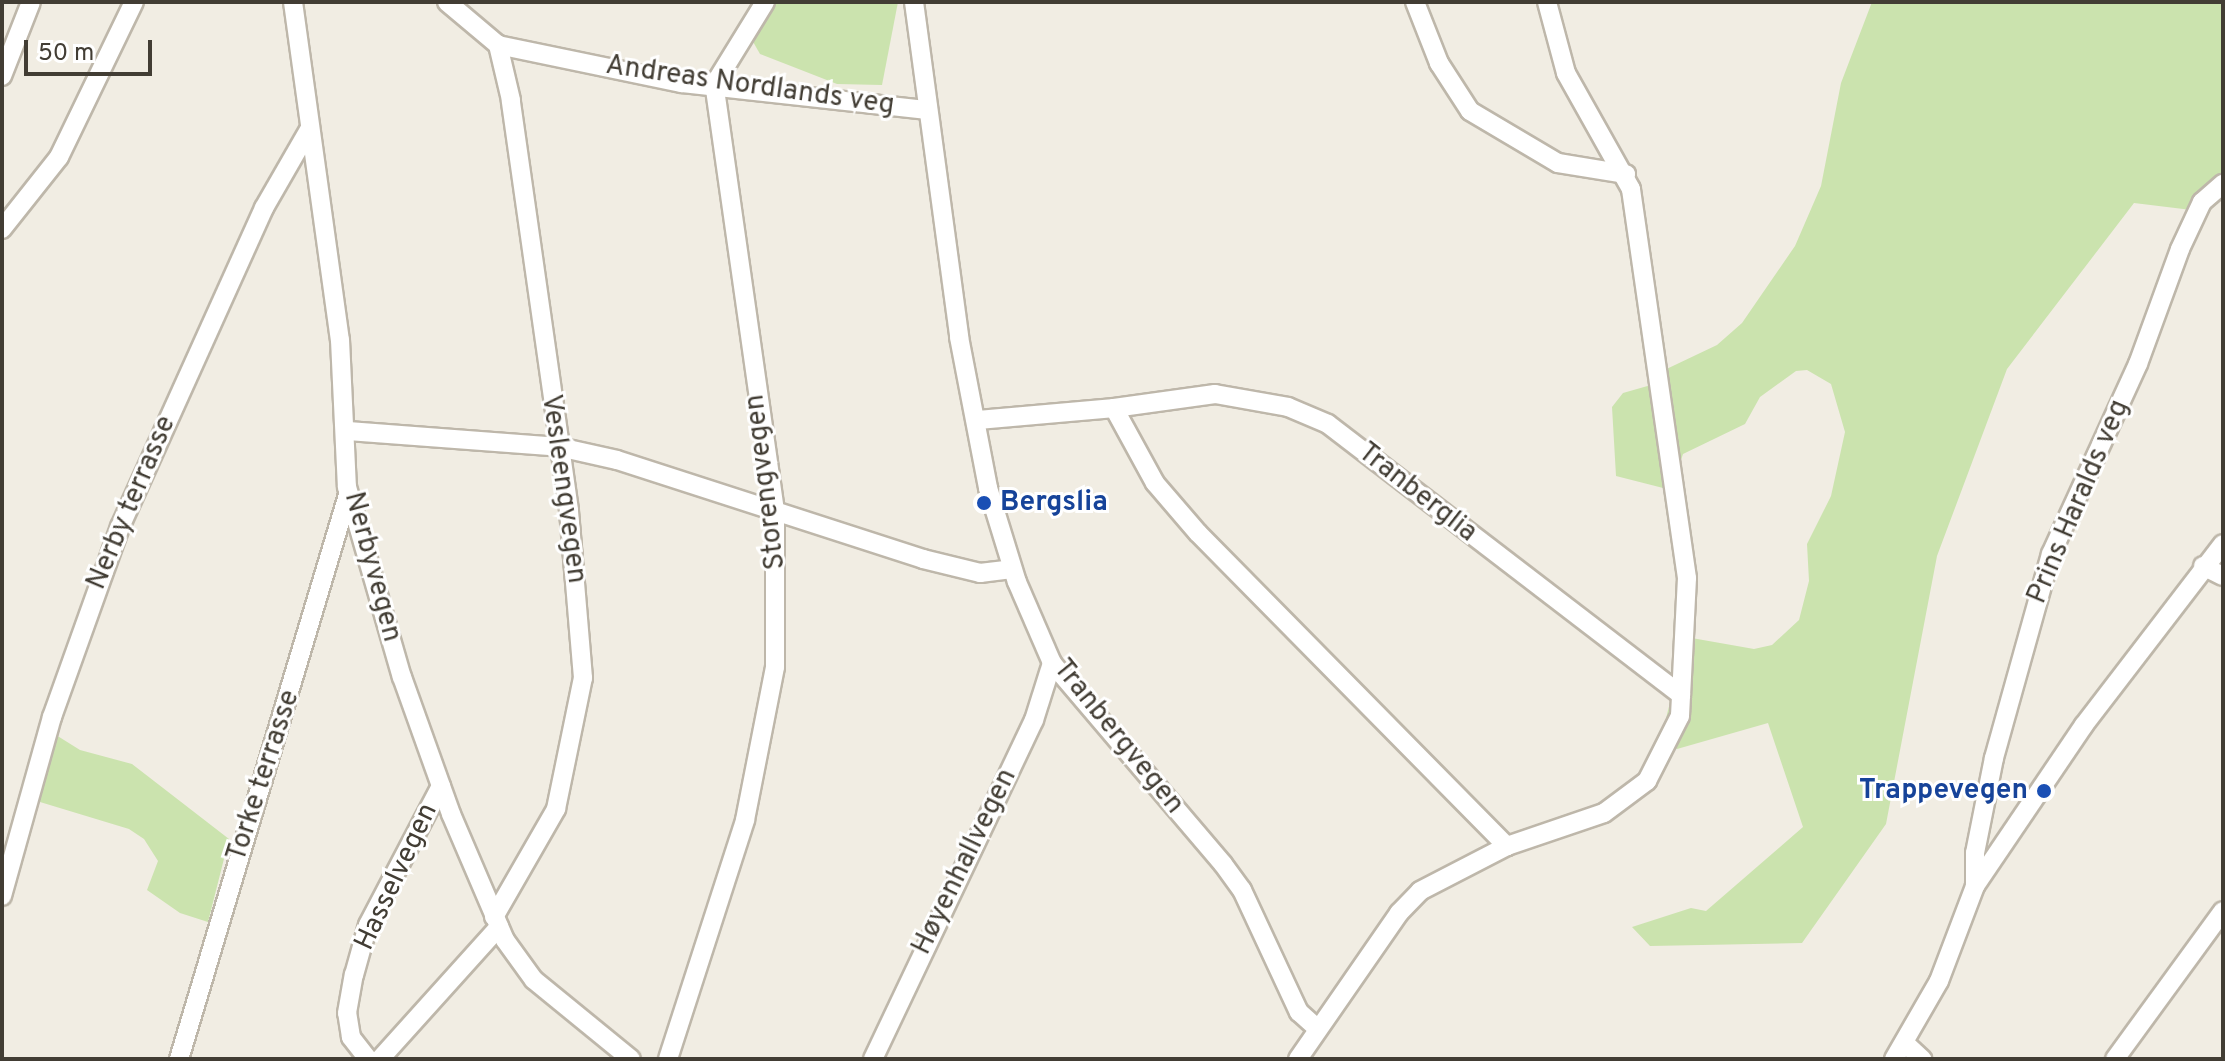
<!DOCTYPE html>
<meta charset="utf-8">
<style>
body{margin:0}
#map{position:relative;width:2225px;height:1061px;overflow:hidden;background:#f1ede3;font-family:Overpass,sans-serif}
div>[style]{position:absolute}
.green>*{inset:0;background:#cbe3ae}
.roads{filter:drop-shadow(2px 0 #beb7aa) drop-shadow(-2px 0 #beb7aa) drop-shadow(0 2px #beb7aa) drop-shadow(0 -2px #beb7aa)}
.minor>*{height:18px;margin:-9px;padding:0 9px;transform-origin:9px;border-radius:9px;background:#fff}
.dots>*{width:22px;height:22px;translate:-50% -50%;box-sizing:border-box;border:4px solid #fff;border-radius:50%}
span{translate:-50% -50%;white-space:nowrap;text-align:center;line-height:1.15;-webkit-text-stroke:6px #fff;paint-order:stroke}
.street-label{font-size:28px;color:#423d34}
.transit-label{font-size:28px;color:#164399;font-weight:700}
.left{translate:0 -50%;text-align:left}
.right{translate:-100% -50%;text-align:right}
.frame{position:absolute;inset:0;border:4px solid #423d34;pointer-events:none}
.scale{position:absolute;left:24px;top:40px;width:128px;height:36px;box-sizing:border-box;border:4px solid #423d34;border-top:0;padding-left:10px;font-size:24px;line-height:28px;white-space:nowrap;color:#423d34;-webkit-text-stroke:6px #fff;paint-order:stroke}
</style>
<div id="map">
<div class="green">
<i style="clip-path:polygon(776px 2px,898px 2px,882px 85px,837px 84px,760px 54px,752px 40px)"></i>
<i style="clip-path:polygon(1872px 2px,2223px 2px,2223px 198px,2208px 212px,2134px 203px,2007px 369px,1937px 556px,1886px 824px,1802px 943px,1650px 946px,1632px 927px,1691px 908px,1706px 911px,1803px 827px,1768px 723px,1677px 749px,1661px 739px,1686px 637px,1754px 649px,1772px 645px,1799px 620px,1809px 581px,1807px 544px,1831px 496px,1845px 432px,1831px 384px,1807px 370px,1796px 371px,1760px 397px,1745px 424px,1683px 454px,1671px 490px,1616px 476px,1612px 407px,1623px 393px,1651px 385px,1656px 374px,1717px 345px,1742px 323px,1795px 246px,1821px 186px,1841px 83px)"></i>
<i style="clip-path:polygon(56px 735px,80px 750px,132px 764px,229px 839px,208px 922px,180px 913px,147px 890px,158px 861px,144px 839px,129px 829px,40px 802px,38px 793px)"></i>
</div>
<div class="roads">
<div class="minor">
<i style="left:293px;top:2px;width:341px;rotate:82.1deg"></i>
<i style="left:340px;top:340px;width:147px;rotate:87.3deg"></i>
<i style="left:347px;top:487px;width:198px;rotate:73.9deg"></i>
<i style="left:402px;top:677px;width:145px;rotate:70.3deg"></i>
<i style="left:451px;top:814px;width:137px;rotate:66.8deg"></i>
<i style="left:505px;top:940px;width:49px;rotate:54.1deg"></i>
<i style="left:534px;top:980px;width:125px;rotate:39.2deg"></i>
<i style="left:447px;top:2px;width:67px;rotate:40.1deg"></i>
<i style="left:498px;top:45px;width:188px;rotate:11.7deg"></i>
<i style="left:682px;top:83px;width:245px;rotate:6.3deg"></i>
<i style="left:914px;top:2px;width:338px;rotate:82.3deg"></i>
<i style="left:959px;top:337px;width:154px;rotate:79.1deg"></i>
<i style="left:988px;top:488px;width:98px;rotate:72.9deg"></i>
<i style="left:1017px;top:582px;width:88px;rotate:66.6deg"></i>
<i style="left:1052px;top:663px;width:264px;rotate:49.6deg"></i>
<i style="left:1223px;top:864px;width:32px;rotate:54deg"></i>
<i style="left:1242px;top:890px;width:135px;rotate:65deg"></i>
<i style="left:1299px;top:1012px;width:24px;rotate:42deg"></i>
<i style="left:1415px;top:2px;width:66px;rotate:68.5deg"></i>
<i style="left:1439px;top:63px;width:57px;rotate:57.1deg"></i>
<i style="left:1470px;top:111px;width:102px;rotate:30.6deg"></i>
<i style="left:1558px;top:163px;width:69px;rotate:9.2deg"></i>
<i style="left:2px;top:76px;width:79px;rotate:-68.6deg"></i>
<i style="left:2px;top:229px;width:92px;rotate:-51.6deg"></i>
<i style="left:59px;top:157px;width:172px;rotate:-64.2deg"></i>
<i style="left:1114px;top:408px;width:102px;rotate:-7.9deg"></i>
<i style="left:1215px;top:394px;width:74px;rotate:10.1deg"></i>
<i style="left:1288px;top:407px;width:43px;rotate:23deg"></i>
<i style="left:1328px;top:424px;width:445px;rotate:37.5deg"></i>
<i style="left:978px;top:420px;width:137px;rotate:-5deg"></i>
<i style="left:1114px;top:408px;width:85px;rotate:61.3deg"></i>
<i style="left:1155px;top:483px;width:66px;rotate:49.3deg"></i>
<i style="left:1198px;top:533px;width:440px;rotate:45.4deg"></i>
<i style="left:348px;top:431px;width:212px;rotate:4.3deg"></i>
<i style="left:559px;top:447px;width:59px;rotate:12.6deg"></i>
<i style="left:617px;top:460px;width:322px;rotate:17.9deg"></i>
<i style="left:923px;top:559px;width:59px;rotate:13.8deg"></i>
<i style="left:980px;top:573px;width:32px;rotate:-7deg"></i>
<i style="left:2203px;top:566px;width:22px;rotate:27deg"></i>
<i style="left:1975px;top:886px;width:33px;rotate:-90deg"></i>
<i style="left:1975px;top:853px;width:97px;rotate:-78.7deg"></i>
<i style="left:1994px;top:758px;width:212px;rotate:-74.4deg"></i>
<i style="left:2051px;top:554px;width:209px;rotate:-65.4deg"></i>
<i style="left:2138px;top:364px;width:122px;rotate:-69.9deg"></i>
<i style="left:2180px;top:249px;width:52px;rotate:-64.9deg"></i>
<i style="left:2202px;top:202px;width:28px;rotate:-41deg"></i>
<i style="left:2px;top:896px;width:186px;rotate:-74.4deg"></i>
<i style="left:52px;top:717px;width:202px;rotate:-70.3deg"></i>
<i style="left:120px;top:527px;width:350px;rotate:-65.7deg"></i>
<i style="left:264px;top:208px;width:92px;rotate:-60.1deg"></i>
<i style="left:494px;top:917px;width:125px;rotate:-60.1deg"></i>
<i style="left:556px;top:809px;width:134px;rotate:-78.4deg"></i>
<i style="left:583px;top:678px;width:169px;rotate:-94.8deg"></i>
<i style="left:569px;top:510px;width:414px;rotate:-98.1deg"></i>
<i style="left:511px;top:100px;width:57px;rotate:-103.3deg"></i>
<i style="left:1907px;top:1045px;width:21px;rotate:43deg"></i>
<i style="left:179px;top:1059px;width:589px;rotate:-73.32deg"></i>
<i style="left:368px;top:1059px;width:28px;rotate:-128deg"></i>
<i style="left:351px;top:1037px;width:24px;rotate:-99deg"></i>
<i style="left:347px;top:1013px;width:39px;rotate:-80deg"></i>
<i style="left:354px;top:975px;width:52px;rotate:-74.4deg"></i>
<i style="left:368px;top:925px;width:157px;rotate:-62.3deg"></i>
<i style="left:380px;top:1059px;width:178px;rotate:-48deg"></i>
<i style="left:668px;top:1059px;width:251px;rotate:-72.1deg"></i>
<i style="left:745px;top:820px;width:156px;rotate:-78.9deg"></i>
<i style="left:775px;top:667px;width:156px;rotate:-90deg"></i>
<i style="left:775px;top:511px;width:430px;rotate:-98.1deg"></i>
<i style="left:714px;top:85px;width:97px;rotate:-58.4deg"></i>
<i style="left:873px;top:1059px;width:375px;rotate:-64.6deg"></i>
<i style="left:1034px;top:720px;width:60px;rotate:-72.5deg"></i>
<i style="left:1298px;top:1059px;width:178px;rotate:-55.3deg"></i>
<i style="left:1399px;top:913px;width:30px;rotate:-46deg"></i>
<i style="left:1420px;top:891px;width:98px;rotate:-27.3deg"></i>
<i style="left:1507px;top:846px;width:102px;rotate:-18.8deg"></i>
<i style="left:1604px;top:813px;width:54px;rotate:-36.7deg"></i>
<i style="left:1647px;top:781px;width:73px;rotate:-63.1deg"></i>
<i style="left:1680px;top:716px;width:138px;rotate:-87.1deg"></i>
<i style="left:1687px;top:578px;width:393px;rotate:-98.2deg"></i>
<i style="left:1631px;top:189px;width:133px;rotate:-119.3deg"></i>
<i style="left:1566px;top:73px;width:73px;rotate:-105deg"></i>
<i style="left:1894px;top:1059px;width:90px;rotate:-60deg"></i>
<i style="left:1939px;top:981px;width:102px;rotate:-69.2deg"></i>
<i style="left:1975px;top:886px;width:194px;rotate:-55.9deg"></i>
<i style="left:2084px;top:725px;width:228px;rotate:-52.5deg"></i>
<i style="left:2115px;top:1059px;width:183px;rotate:-53.9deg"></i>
</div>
</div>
<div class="dots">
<i style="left:984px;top:503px;background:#1a4fb4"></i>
<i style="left:2044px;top:791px;background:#1a4fb4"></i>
</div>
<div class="street-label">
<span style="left:750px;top:86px;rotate:8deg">Andreas Nordlands veg</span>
<span style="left:766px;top:482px;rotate:-97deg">Storengvegen</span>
<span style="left:563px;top:489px;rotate:82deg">Vesleengvegen</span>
<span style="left:1417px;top:493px;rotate:38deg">Tranberglia</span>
<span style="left:2079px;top:502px;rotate:-67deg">Prins Haralds veg</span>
<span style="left:132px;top:503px;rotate:-67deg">Nerby terrasse</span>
<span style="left:372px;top:567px;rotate:75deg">Nerbyvegen</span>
<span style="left:1118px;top:737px;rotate:51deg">Tranbergvegen</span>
<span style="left:264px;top:776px;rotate:-72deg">Torke terrasse</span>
<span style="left:965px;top:862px;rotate:-64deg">Høyenhallvegen</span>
<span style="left:397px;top:877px;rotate:-65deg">Hasselvegen</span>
</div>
<div class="transit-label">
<span class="left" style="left:1000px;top:503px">Bergslia</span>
<span class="right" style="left:2028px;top:791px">Trappevegen</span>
</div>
<div class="frame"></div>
<div class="scale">50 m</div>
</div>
